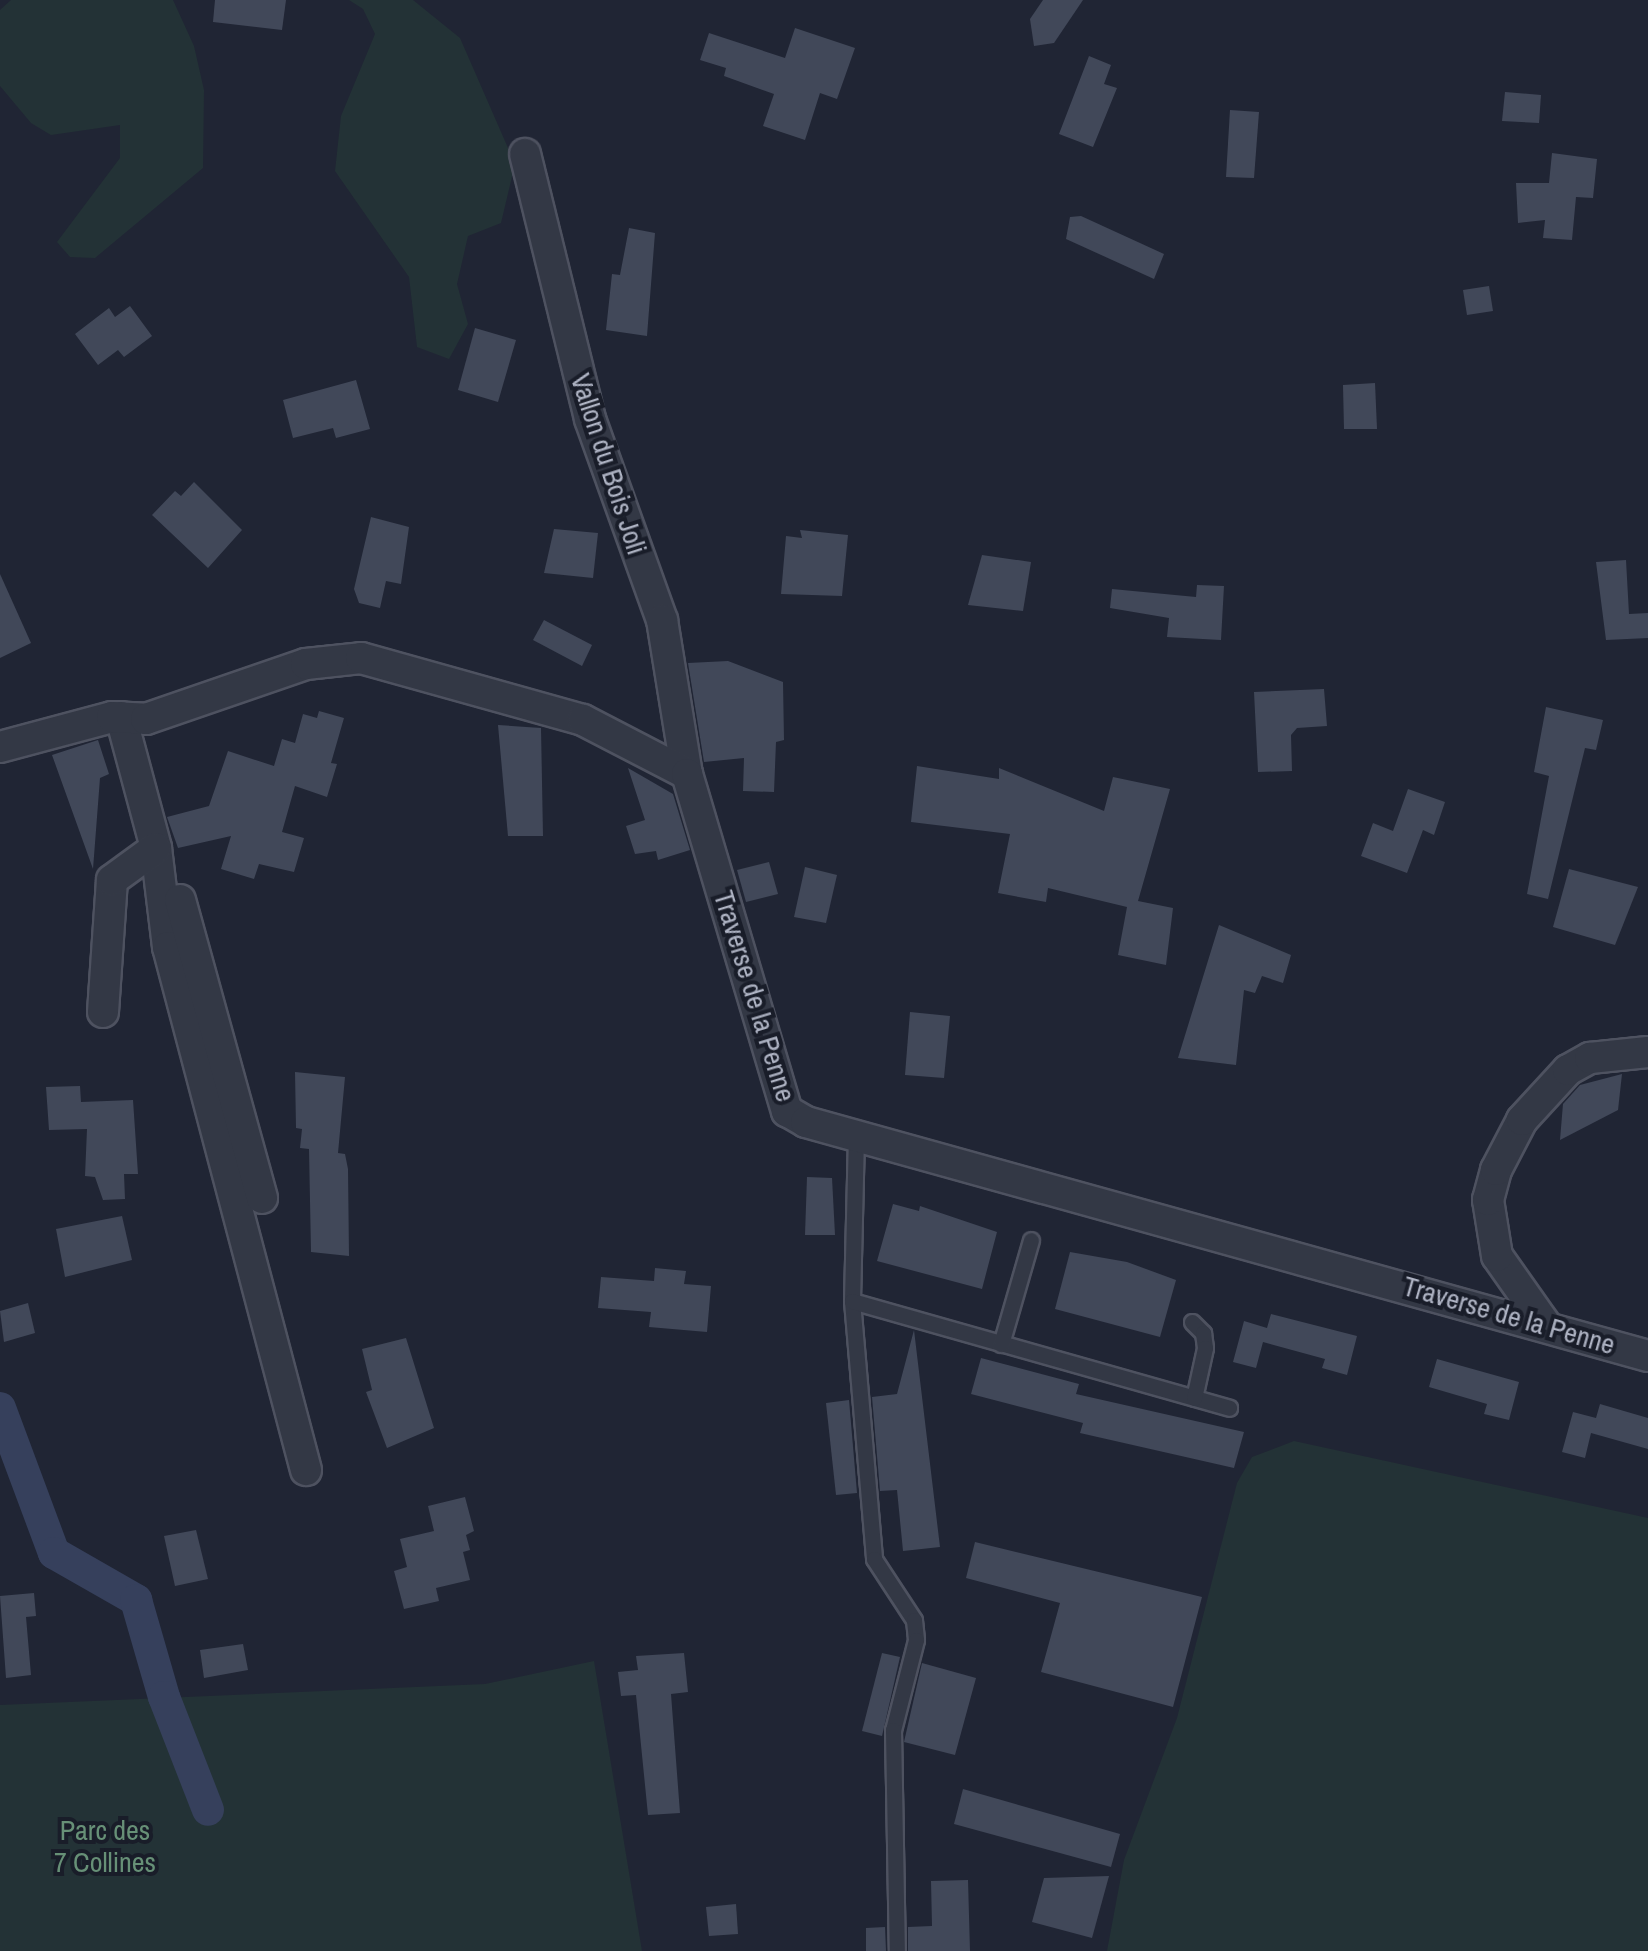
<!DOCTYPE html>
<style>
body{margin:0}
#map{position:relative;width:1648px;height:1951px;overflow:hidden;background:#202534;font-family:"Archivo Narrow",sans-serif}
div>[style]{position:absolute}
.green>*{inset:0;background:#233236}
.canal>*{height:32px;margin:-16px;padding:0 16px;transform-origin:16px;border-radius:16px;background:#36405c}
.building>*{inset:0;background:#414859}
.roads{filter:drop-shadow(2px 0 #4e5260) drop-shadow(-2px 0 #4e5260) drop-shadow(0 2px #4e5260) drop-shadow(0 -2px #4e5260)}
.lane>*{height:15px;margin:-7.5px;padding:0 7.5px;transform-origin:7.5px;border-radius:7.5px;background:#333845}
.street>*{height:30px;margin:-15px;padding:0 15px;transform-origin:15px;border-radius:15px;background:#333845}
span{translate:-50% -50%;white-space:nowrap;text-align:center;line-height:1.15;-webkit-text-stroke:8px #191d29;paint-order:stroke}
.street-label{font-size:28px;color:#adb2c2}
.park-label{font-size:28px;color:#679077}
</style>
<div id="map">
<div class="green">
<i style="clip-path:polygon(11px 0,173px 0,194px 46px,204px 90px,203px 168px,95px 258px,70px 257px,57px 242px,120px 158px,120px 125px,51px 135px,31px 123px,0 86px,0 10px)"></i>
<i style="clip-path:polygon(349px 0,413px 0,460px 38px,515px 164px,501px 223px,468px 236px,457px 284px,468px 324px,449px 359px,417px 347px,409px 277px,335px 171px,341px 116px,375px 34px,363px 9px)"></i>
<i style="clip-path:polygon(1294px 1441px,1648px 1518px,1648px 1951px,1107px 1951px,1124px 1860px,1177px 1718px,1237px 1483px,1252px 1457px)"></i>
<i style="clip-path:polygon(594px 1661px,642px 1951px,0 1951px,0 1705px,485px 1684px)"></i>
</div>
<div class="canal">
<i style="left:0;top:1408px;width:155px;rotate:69.6deg"></i>
<i style="left:54px;top:1553px;width:95px;rotate:29.8deg"></i>
<i style="left:136px;top:1600px;width:101px;rotate:73.9deg"></i>
<i style="left:164px;top:1697px;width:121px;rotate:68.7deg"></i>
</div>
<div class="building">
<i style="clip-path:polygon(215px 0,286px 0,282px 30px,213px 22px)"></i>
<i style="clip-path:polygon(1043px 0,1083px 0,1054px 43px,1034px 46px,1030px 19px)"></i>
<i style="clip-path:polygon(795px 28px,855px 48px,837px 99px,820px 93px,805px 140px,763px 126px,774px 94px,724px 76px,726px 68px,700px 60px,709px 33px,785px 58px)"></i>
<i style="clip-path:polygon(1089px 56px,1111px 65px,1104px 84px,1117px 88px,1093px 147px,1059px 134px)"></i>
<i style="clip-path:polygon(1505px 92px,1541px 95px,1539px 123px,1502px 121px)"></i>
<i style="clip-path:polygon(1230px 110px,1259px 112px,1254px 178px,1226px 177px)"></i>
<i style="clip-path:polygon(1552px 153px,1597px 159px,1593px 198px,1576px 197px,1572px 240px,1543px 238px,1545px 220px,1518px 223px,1516px 183px,1549px 183px)"></i>
<i style="clip-path:polygon(1081px 216px,1164px 254px,1154px 279px,1066px 239px,1070px 217px)"></i>
<i style="clip-path:polygon(629px 228px,655px 233px,647px 336px,606px 330px,612px 274px,620px 275px)"></i>
<i style="clip-path:polygon(1489px 286px,1493px 311px,1467px 315px,1463px 290px)"></i>
<i style="clip-path:polygon(130px 306px,152px 336px,124px 357px,118px 350px,98px 365px,75px 334px,109px 308px,115px 317px)"></i>
<i style="clip-path:polygon(475px 328px,516px 340px,498px 402px,458px 390px)"></i>
<i style="clip-path:polygon(356px 380px,370px 429px,336px 438px,333px 428px,293px 438px,283px 400px)"></i>
<i style="clip-path:polygon(1375px 383px,1377px 429px,1344px 429px,1343px 385px)"></i>
<i style="clip-path:polygon(194px 482px,242px 530px,208px 568px,152px 515px,175px 491px,181px 496px)"></i>
<i style="clip-path:polygon(371px 517px,409px 527px,401px 584px,386px 581px,380px 608px,359px 603px,354px 589px)"></i>
<i style="clip-path:polygon(554px 529px,598px 533px,593px 578px,544px 573px)"></i>
<i style="clip-path:polygon(800px 530px,848px 535px,842px 596px,781px 594px,786px 536px,802px 538px)"></i>
<i style="clip-path:polygon(982px 555px,1031px 562px,1023px 611px,968px 605px)"></i>
<i style="clip-path:polygon(1626px 560px,1629px 614px,1648px 613px,1648px 638px,1606px 640px,1596px 562px)"></i>
<i style="clip-path:polygon(0 574px,31px 643px,0 658px)"></i>
<i style="clip-path:polygon(1197px 585px,1224px 586px,1221px 640px,1167px 637px,1169px 618px,1110px 608px,1112px 589px,1196px 597px)"></i>
<i style="clip-path:polygon(544px 620px,592px 645px,582px 666px,533px 640px)"></i>
<i style="clip-path:polygon(728px 661px,783px 682px,784px 740px,776px 742px,774px 792px,743px 791px,744px 758px,704px 762px,688px 663px)"></i>
<i style="clip-path:polygon(1324px 689px,1327px 726px,1297px 728px,1291px 735px,1292px 771px,1258px 772px,1254px 692px)"></i>
<i style="clip-path:polygon(1546px 707px,1603px 720px,1596px 750px,1585px 748px,1548px 899px,1527px 894px,1549px 776px,1534px 772px)"></i>
<i style="clip-path:polygon(319px 711px,344px 718px,331px 763px,337px 764px,327px 797px,295px 786px,282px 832px,304px 838px,294px 872px,259px 864px,254px 879px,221px 869px,231px 836px,178px 848px,167px 817px,209px 806px,228px 751px,274px 766px,282px 739px,295px 743px,303px 714px,317px 718px)"></i>
<i style="clip-path:polygon(498px 725px,541px 728px,543px 836px,508px 836px)"></i>
<i style="clip-path:polygon(98px 740px,109px 774px,100px 778px,93px 869px,52px 755px)"></i>
<i style="clip-path:polygon(917px 766px,999px 779px,999px 768px,1104px 811px,1113px 777px,1170px 789px,1138px 901px,1173px 908px,1166px 965px,1118px 955px,1127px 907px,1048px 888px,1046px 902px,998px 893px,1010px 834px,911px 822px)"></i>
<i style="clip-path:polygon(628px 768px,673px 794px,690px 850px,658px 860px,656px 851px,635px 854px,626px 826px,645px 820px)"></i>
<i style="clip-path:polygon(1408px 789px,1445px 802px,1434px 835px,1423px 830px,1407px 873px,1361px 856px,1373px 823px,1393px 831px)"></i>
<i style="clip-path:polygon(769px 862px,778px 894px,746px 902px,737px 870px)"></i>
<i style="clip-path:polygon(805px 867px,837px 875px,826px 923px,794px 917px)"></i>
<i style="clip-path:polygon(1569px 869px,1638px 887px,1615px 945px,1553px 927px)"></i>
<i style="clip-path:polygon(1219px 925px,1291px 955px,1283px 983px,1262px 976px,1255px 993px,1244px 990px,1236px 1065px,1178px 1058px)"></i>
<i style="clip-path:polygon(910px 1012px,950px 1016px,944px 1078px,905px 1075px)"></i>
<i style="clip-path:polygon(295px 1072px,345px 1077px,338px 1153px,345px 1154px,348px 1169px,349px 1256px,311px 1252px,309px 1149px,300px 1148px,302px 1129px,296px 1128px)"></i>
<i style="clip-path:polygon(1622px 1074px,1618px 1110px,1560px 1140px,1563px 1104px,1580px 1085px)"></i>
<i style="clip-path:polygon(80px 1086px,81px 1102px,133px 1100px,138px 1174px,124px 1174px,125px 1199px,103px 1200px,95px 1177px,85px 1176px,87px 1129px,49px 1130px,46px 1087px)"></i>
<i style="clip-path:polygon(807px 1177px,832px 1178px,835px 1235px,805px 1235px)"></i>
<i style="clip-path:polygon(893px 1204px,919px 1211px,920px 1206px,997px 1232px,982px 1289px,877px 1261px)"></i>
<i style="clip-path:polygon(122px 1216px,132px 1260px,65px 1277px,56px 1229px)"></i>
<i style="clip-path:polygon(1070px 1252px,1127px 1262px,1176px 1280px,1160px 1337px,1055px 1309px)"></i>
<i style="clip-path:polygon(655px 1268px,686px 1271px,684px 1284px,711px 1286px,707px 1332px,649px 1327px,651px 1312px,598px 1308px,601px 1277px,654px 1281px)"></i>
<i style="clip-path:polygon(28px 1303px,35px 1333px,4px 1342px,0 1311px)"></i>
<i style="clip-path:polygon(1271px 1314px,1357px 1336px,1347px 1375px,1322px 1368px,1325px 1359px,1263px 1342px,1256px 1368px,1233px 1362px,1244px 1321px,1267px 1328px)"></i>
<i style="clip-path:polygon(914px 1330px,940px 1547px,903px 1551px,897px 1490px,880px 1491px,872px 1397px,897px 1394px)"></i>
<i style="clip-path:polygon(406px 1338px,434px 1428px,387px 1448px,366px 1392px,372px 1390px,362px 1349px)"></i>
<i style="clip-path:polygon(981px 1358px,1079px 1384px,1076px 1394px,1244px 1432px,1234px 1468px,1080px 1433px,1083px 1423px,971px 1394px)"></i>
<i style="clip-path:polygon(1437px 1359px,1519px 1382px,1509px 1420px,1484px 1414px,1487px 1404px,1429px 1387px)"></i>
<i style="clip-path:polygon(849px 1400px,857px 1493px,836px 1495px,826px 1403px)"></i>
<i style="clip-path:polygon(1600px 1404px,1648px 1418px,1648px 1449px,1591px 1433px,1585px 1458px,1562px 1452px,1573px 1412px,1596px 1418px)"></i>
<i style="clip-path:polygon(465px 1497px,474px 1531px,466px 1535px,470px 1550px,463px 1552px,470px 1580px,436px 1588px,439px 1601px,404px 1609px,394px 1571px,407px 1567px,400px 1539px,434px 1531px,428px 1506px)"></i>
<i style="clip-path:polygon(196px 1530px,208px 1579px,175px 1586px,164px 1536px)"></i>
<i style="clip-path:polygon(975px 1542px,1202px 1597px,1173px 1707px,1041px 1672px,1060px 1603px,966px 1578px)"></i>
<i style="clip-path:polygon(34px 1593px,36px 1616px,26px 1617px,31px 1675px,6px 1678px,0 1596px)"></i>
<i style="clip-path:polygon(243px 1644px,248px 1670px,204px 1678px,200px 1650px)"></i>
<i style="clip-path:polygon(684px 1653px,688px 1692px,671px 1694px,680px 1813px,648px 1815px,636px 1695px,621px 1696px,618px 1672px,638px 1670px,636px 1656px)"></i>
<i style="clip-path:polygon(882px 1653px,900px 1657px,882px 1736px,862px 1731px)"></i>
<i style="clip-path:polygon(922px 1663px,976px 1678px,955px 1755px,904px 1742px)"></i>
<i style="clip-path:polygon(963px 1789px,1120px 1834px,1111px 1867px,954px 1824px)"></i>
<i style="clip-path:polygon(1109px 1876px,1092px 1938px,1032px 1922px,1044px 1878px)"></i>
<i style="clip-path:polygon(968px 1880px,970px 1951px,908px 1951px,908px 1927px,932px 1926px,931px 1881px)"></i>
<i style="clip-path:polygon(736px 1904px,738px 1934px,709px 1936px,706px 1907px)"></i>
<i style="clip-path:polygon(885px 1927px,886px 1951px,866px 1951px,866px 1928px)"></i>
</div>
<div class="roads">
<div class="lane">
<i style="left:856px;top:1136px;width:165px;rotate:91.4deg"></i>
<i style="left:852px;top:1301px;width:259px;rotate:85.1deg"></i>
<i style="left:874px;top:1559px;width:73px;rotate:56.7deg"></i>
<i style="left:914px;top:1620px;width:20px;rotate:84deg"></i>
<i style="left:916px;top:1640px;width:93px;rotate:104.3deg"></i>
<i style="left:893px;top:1730px;width:221px;rotate:89deg"></i>
<i style="left:852px;top:1301px;width:392px;rotate:15.8deg"></i>
<i style="left:1192px;top:1322px;width:16px;rotate:45deg"></i>
<i style="left:1203px;top:1333px;width:15px;rotate:82deg"></i>
<i style="left:1205px;top:1348px;width:51px;rotate:102.4deg"></i>
<i style="left:1001px;top:1344px;width:108px;rotate:-73.9deg"></i>
</div>
<div class="street">
<i style="left:525px;top:154px;width:273px;rotate:76.2deg"></i>
<i style="left:590px;top:419px;width:214px;rotate:70.3deg"></i>
<i style="left:662px;top:620px;width:156px;rotate:80.8deg"></i>
<i style="left:121px;top:717px;width:136px;rotate:75deg"></i>
<i style="left:156px;top:848px;width:100px;rotate:83.1deg"></i>
<i style="left:168px;top:947px;width:541px;rotate:75.22deg"></i>
<i style="left:0;top:747px;width:116px;rotate:-15deg"></i>
<i style="left:112px;top:717px;width:34px;rotate:3deg"></i>
<i style="left:146px;top:719px;width:169px;rotate:-19deg"></i>
<i style="left:306px;top:664px;width:55px;rotate:-6.2deg"></i>
<i style="left:361px;top:658px;width:230px;rotate:15.6deg"></i>
<i style="left:583px;top:720px;width:117px;rotate:27.4deg"></i>
<i style="left:687px;top:774px;width:352px;rotate:73.5deg"></i>
<i style="left:787px;top:1111px;width:22px;rotate:30deg"></i>
<i style="left:806px;top:1122px;width:874px;rotate:15.53deg"></i>
<i style="left:180px;top:900px;width:309px;rotate:74.6deg"></i>
<i style="left:103px;top:1012px;width:132px;rotate:-86.1deg"></i>
<i style="left:112px;top:880px;width:54px;rotate:-36deg"></i>
<i style="left:1545px;top:1324px;width:83px;rotate:-125.2deg"></i>
<i style="left:1497px;top:1256px;width:57px;rotate:-99.1deg"></i>
<i style="left:1488px;top:1200px;width:31px;rotate:-75deg"></i>
<i style="left:1496px;top:1170px;width:56px;rotate:-62.5deg"></i>
<i style="left:1522px;top:1120px;width:68px;rotate:-47.4deg"></i>
<i style="left:1568px;top:1070px;width:25px;rotate:-29deg"></i>
<i style="left:1590px;top:1058px;width:58px;rotate:-5.9deg"></i>
</div>
</div>
<div class="street-label">
<span style="left:609px;top:464px;rotate:72deg">Vallon du Bois Joli</span>
<span style="left:755px;top:996px;rotate:73deg">Traverse de la Penne</span>
<span style="left:1509px;top:1315px;rotate:16deg">Traverse de la Penne</span>
</div>
<div class="park-label">
<span style="left:105px;top:1846px">Parc des<br>7 Collines</span>
</div>
</div>
